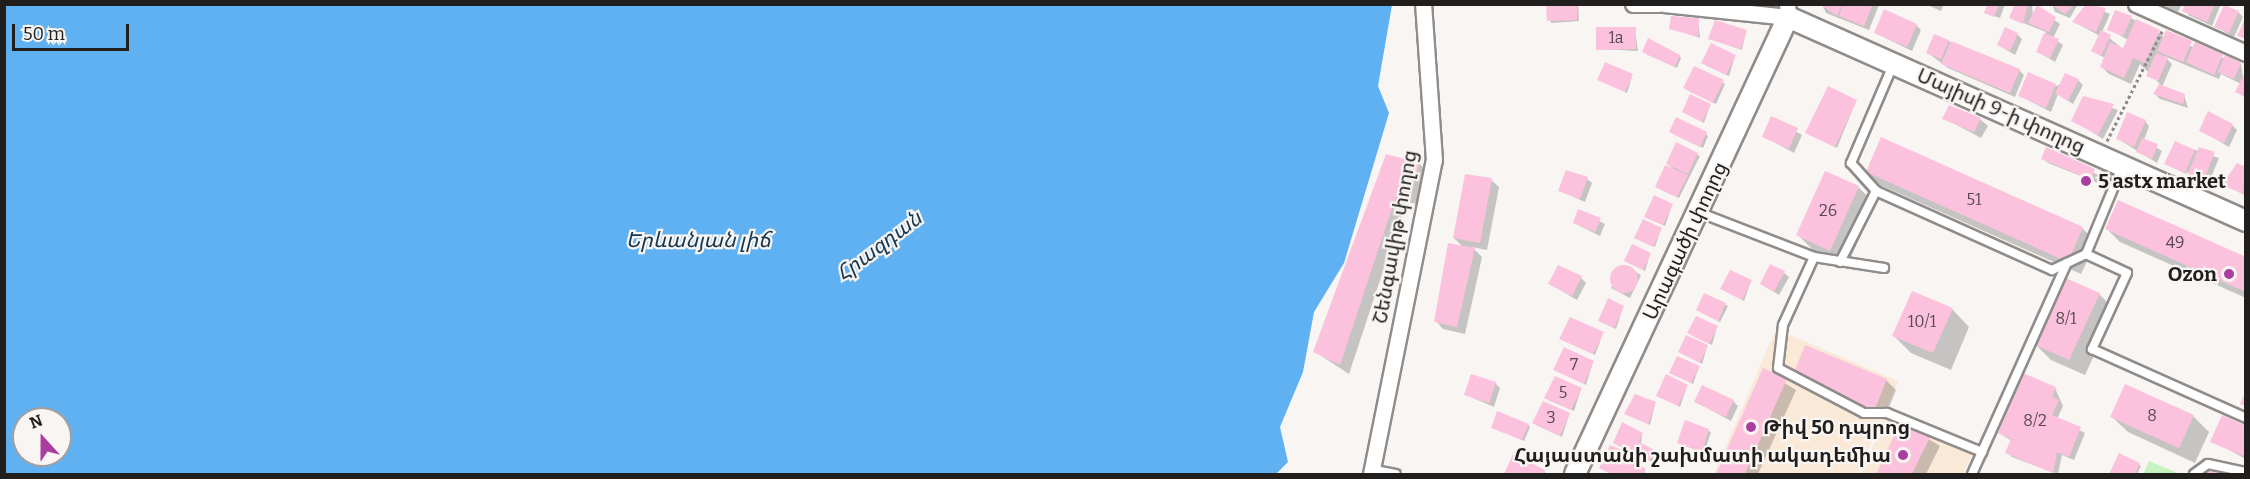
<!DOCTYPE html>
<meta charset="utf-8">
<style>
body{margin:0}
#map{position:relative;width:2250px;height:479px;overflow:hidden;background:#f8f5f3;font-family:Bitter,"Noto Sans Armenian",serif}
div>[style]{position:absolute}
.education>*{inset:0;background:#fae9d7}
.green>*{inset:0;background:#c7f3c1}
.water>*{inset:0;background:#60b1f2}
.shadow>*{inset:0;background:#0003}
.building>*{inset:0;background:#fcc2dd}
.round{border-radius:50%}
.path>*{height:3px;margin-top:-1.5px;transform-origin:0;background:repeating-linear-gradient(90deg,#8f8d8b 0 3px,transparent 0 6px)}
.roads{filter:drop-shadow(2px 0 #8f8c8a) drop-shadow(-2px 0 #8f8c8a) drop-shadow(0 2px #8f8c8a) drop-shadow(0 -2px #8f8c8a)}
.service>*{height:8px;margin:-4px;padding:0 4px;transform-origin:4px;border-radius:4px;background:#fff}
.minor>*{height:15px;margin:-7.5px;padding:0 7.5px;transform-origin:7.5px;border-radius:7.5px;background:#fff}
.tertiary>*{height:20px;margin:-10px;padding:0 10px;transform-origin:10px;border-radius:10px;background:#fff}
.dots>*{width:16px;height:16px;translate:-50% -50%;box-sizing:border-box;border:3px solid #f8f5f3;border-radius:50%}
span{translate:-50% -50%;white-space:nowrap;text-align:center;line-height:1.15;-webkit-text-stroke:4.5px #f8f5f3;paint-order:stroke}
.number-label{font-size:16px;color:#57484e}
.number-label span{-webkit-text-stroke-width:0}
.street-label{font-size:20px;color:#201f1e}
.poi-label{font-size:20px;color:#201f1e;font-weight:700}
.left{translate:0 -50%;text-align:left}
.right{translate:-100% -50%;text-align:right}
.water-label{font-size:21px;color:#153751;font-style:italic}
.frame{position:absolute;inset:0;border:6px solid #201f1e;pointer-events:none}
.north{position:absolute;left:12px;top:407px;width:60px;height:60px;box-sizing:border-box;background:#f8f5f3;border:2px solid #a29f9e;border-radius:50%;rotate:339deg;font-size:16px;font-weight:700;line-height:24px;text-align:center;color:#201f1e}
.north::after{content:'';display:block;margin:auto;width:21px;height:27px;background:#a93e9e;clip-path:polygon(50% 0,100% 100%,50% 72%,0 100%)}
.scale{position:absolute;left:12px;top:24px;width:117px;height:27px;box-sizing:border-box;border:3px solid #201f1e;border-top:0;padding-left:8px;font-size:18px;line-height:21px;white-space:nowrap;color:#201f1e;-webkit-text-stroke:4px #f8f5f3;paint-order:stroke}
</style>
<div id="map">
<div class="education">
<i style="clip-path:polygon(1776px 329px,1898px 381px,1858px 474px,1714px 474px)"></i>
<i style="clip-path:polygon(1887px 414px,1973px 452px,1963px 474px,1861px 474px)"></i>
</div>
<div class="green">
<i style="clip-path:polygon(2149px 461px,2178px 473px,2178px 474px,2143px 474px)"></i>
</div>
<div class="water">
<i style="clip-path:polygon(evenodd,4px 5px,1392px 5px,1378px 86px,1389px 113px,1344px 263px,1314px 312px,1303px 372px,1280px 427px,1288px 462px,1276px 474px,5px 474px,4px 5px,24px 419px,60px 419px,60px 455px,24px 455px,24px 419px)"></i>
</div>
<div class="shadow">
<i style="clip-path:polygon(1548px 4px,1578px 4px,1579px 21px,1551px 23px)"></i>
<i style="clip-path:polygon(1822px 4px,1879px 4px,1879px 5px,1869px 30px,1826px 13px)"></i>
<i style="clip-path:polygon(1925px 4px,1944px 4px,1941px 11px)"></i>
<i style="clip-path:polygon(1989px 4px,2005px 4px,2000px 18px,1985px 13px)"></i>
<i style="clip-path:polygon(2017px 4px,2032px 4px,2033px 17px,2037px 7px,2060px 24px,2053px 38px,2063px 45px,2055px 62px,2038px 52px,2046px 32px,2011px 18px)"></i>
<i style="clip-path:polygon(2052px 4px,2078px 4px,2070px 18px,2055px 12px)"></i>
<i style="clip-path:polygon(2087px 4px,2110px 14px,2102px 32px,2124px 50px,2128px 40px,2109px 29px,2131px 18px,2165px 37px,2241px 64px,2246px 98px,2237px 92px,2241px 84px,2221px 74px,2219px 79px,2164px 56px,2172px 64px,2162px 87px,2184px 95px,2188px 108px,2160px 99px,2155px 94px,2160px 84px,2140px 64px,2131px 84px,2109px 74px,2101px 66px,2105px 58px,2093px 51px,2100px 36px,2074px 22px)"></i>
<i style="clip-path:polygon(2161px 4px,2182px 4px,2178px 12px)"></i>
<i style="clip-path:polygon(2186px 4px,2221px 4px,2212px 26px,2188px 15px)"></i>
<i style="clip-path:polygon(2238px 12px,2243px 17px,2234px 37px,2216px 27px)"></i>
<i style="clip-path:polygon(1698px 19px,1700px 38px,1671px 28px)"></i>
<i style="clip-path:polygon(1916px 25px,1921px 30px,1912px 51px,1875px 33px)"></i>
<i style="clip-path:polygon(1635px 29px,1638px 51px,1598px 49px)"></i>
<i style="clip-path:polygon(1746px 31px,1742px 50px,1710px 39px)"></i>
<i style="clip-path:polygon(2017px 34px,2022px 39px,2015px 55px,1998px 45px)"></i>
<i style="clip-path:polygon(1948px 41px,2019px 70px,2024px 75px,2015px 97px,1948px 68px,1928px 53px)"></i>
<i style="clip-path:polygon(1646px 54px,1679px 56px,1681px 58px,1677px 68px)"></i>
<i style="clip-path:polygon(1735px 56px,1729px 76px,1705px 65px)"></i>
<i style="clip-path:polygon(1695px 68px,1725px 84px,1716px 104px,1687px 90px)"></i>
<i style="clip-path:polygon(1632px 76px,1627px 93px,1599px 80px)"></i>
<i style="clip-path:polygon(2078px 80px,2083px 85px,2073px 104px,2058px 94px,2051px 112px,2020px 96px)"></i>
<i style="clip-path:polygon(2084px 98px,2118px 110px,2103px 139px,2073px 120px)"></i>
<i style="clip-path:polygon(1856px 101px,1837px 148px,1809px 134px)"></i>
<i style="clip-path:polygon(1710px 105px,1704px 123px,1683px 112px)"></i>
<i style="clip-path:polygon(1771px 118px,1802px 135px,1794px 153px,1763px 136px)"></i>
<i style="clip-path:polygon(1944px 118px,1980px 119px,1988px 126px,1981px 138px)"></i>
<i style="clip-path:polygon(2145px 121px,2149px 126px,2144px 140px,2162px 151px,2157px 163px,2118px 139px)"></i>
<i style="clip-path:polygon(2232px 125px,2237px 130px,2229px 147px,2200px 130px)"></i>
<i style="clip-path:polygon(1673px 134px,1706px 134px,1708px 136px,1703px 148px)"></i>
<i style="clip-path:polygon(1882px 139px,2083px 229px,2096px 242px,2081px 274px,1880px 185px,1867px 172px)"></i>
<i style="clip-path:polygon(2175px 143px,2219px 158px,2208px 185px,2166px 164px)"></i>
<i style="clip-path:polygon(1677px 144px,1700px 156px,1679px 198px,1659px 189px,1675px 171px,1668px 164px)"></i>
<i style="clip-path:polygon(2047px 149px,2100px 176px,2111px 175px,2108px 187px,2048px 163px,2043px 158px)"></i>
<i style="clip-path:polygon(1387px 155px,1420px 164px,1429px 174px,1417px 204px,1406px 202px,1349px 374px,1314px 351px)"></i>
<i style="clip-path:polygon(2246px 168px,2246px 196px,2224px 184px)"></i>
<i style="clip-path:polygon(1825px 173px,1859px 188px,1875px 203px,1847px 266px,1814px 251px,1798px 235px)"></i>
<i style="clip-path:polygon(1587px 179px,1592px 183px,1585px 202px,1560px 191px)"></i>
<i style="clip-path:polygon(1491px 180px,1499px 187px,1487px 250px,1472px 247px,1482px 257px,1465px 334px,1443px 329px,1436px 321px,1464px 248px,1454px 238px)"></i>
<i style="clip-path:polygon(1672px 205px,1665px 226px,1648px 218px)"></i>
<i style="clip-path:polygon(1579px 211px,1605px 224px,1600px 236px,1574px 223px)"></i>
<i style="clip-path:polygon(1661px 229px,1655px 247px,1638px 239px)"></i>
<i style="clip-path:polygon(2107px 229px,2246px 259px,2246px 298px,2120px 242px)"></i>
<i style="clip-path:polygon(1650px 254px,1645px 271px,1625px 261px)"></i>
<i style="clip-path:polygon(1622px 265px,1641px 275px,1630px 298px,1611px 288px)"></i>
<i style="clip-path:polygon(1784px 273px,1789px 277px,1779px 295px,1761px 284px)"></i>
<i style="clip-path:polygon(1581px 278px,1586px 283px,1577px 300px,1550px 284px)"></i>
<i style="clip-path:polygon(1751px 281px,1744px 301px,1722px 289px)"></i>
<i style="clip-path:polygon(2099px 294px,2115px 310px,2085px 375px,2051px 360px,2035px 344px)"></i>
<i style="clip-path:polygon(1705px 295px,1728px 306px,1720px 322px,1700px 312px)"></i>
<i style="clip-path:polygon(1623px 307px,1616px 329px,1601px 322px)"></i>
<i style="clip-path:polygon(1952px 309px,1969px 327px,1951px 370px,1911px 353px,1894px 336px)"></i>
<i style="clip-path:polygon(1717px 327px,1712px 345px,1691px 335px)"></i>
<i style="clip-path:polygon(1603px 333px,1595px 355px,1563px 340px)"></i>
<i style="clip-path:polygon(1707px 347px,1702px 364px,1680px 352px)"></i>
<i style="clip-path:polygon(1593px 362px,1586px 385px,1557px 371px)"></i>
<i style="clip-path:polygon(1699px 367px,1693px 384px,1673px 374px)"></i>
<i style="clip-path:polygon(1763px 370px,1796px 390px,1758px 474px,1718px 474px)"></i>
<i style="clip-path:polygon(1793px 377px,1886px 380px,1896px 390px,1884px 420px,1803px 387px)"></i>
<i style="clip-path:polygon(1495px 383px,1500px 388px,1494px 407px,1466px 395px)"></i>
<i style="clip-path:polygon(1687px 386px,1680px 407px,1658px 396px)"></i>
<i style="clip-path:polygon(2055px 388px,2063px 406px,2057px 419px,2085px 433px,2074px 460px,2062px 455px,2058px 474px,2012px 457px,2007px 452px,2012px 441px,1999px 433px)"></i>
<i style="clip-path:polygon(1581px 389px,1574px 411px,1548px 400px)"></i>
<i style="clip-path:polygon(1733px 401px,1738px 406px,1731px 421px,1696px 402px)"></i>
<i style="clip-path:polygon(1655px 404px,1650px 425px,1626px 414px)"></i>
<i style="clip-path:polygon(1569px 415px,1562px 437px,1536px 425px)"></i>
<i style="clip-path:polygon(2193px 416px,2209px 432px,2195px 463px,2128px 432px,2112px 417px)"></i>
<i style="clip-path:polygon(1686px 422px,1711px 432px,1704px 453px,1678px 443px)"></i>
<i style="clip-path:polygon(1902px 423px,1940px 446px,1926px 474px,1877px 474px)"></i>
<i style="clip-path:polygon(1492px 427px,1528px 425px,1530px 427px,1524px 441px)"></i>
<i style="clip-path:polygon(2246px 427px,2246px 459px,2212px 441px)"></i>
<i style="clip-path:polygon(1642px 435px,1641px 444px,1655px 452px,1652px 462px,1617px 444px)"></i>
<i style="clip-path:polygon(2119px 455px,2141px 466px,2137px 474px,2110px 474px)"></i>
<i style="clip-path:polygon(1514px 456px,1544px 471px,1546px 474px,1505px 474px)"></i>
<i style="clip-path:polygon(1634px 457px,1646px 474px,1603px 470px)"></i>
</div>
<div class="building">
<i style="clip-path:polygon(1546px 4px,1577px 4px,1577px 20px,1547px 21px)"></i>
<i style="clip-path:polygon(1843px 4px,1873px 4px,1864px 26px,1839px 16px)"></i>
<i style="clip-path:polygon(2015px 4px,2028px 4px,2023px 24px,2009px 18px)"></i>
<i style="clip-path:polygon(2050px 4px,2074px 4px,2065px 14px)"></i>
<i style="clip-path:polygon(2086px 4px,2106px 8px,2096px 32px,2072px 22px)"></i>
<i style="clip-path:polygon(2185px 4px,2215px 4px,2207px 22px,2182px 11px)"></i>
<i style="clip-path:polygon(1821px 5px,1842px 5px,1837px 16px)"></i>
<i style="clip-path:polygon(1987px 5px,1999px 5px,1994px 17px,1984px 13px)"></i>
<i style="clip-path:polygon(2037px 5px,2056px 17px,2049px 32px,2028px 23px)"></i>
<i style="clip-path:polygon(2224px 5px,2239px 11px,2229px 33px,2214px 27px)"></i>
<i style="clip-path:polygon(1884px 9px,1917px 24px,1907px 47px,1874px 33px)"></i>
<i style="clip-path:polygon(2115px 10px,2132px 16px,2123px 36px,2107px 30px)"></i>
<i style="clip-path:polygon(1671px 16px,1699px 18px,1698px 37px,1669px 29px)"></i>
<i style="clip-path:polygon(2246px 17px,2246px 39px,2237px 36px)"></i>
<i style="clip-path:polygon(2136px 19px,2160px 30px,2145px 63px,2133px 58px,2124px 78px,2100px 67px,2110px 42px,2123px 48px)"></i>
<i style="clip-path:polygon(1715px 20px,1747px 30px,1741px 49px,1708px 39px)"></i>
<i style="clip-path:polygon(1596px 27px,1636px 27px,1636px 49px,1596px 50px)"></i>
<i style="clip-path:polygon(2005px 27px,2018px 33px,2010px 51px,1997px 45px)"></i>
<i style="clip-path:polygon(2101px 30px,2111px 35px,2101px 56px,2091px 51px)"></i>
<i style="clip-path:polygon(2166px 30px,2192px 41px,2183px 62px,2157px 51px)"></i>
<i style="clip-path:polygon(2044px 33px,2059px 39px,2050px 58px,2036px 52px)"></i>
<i style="clip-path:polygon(1934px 34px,1949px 40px,1941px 59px,1926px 53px)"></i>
<i style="clip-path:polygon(1648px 38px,1680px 55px,1675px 67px,1642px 52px)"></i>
<i style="clip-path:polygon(1951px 41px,2020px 69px,2010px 93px,1941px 64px)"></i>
<i style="clip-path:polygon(2195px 42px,2223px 54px,2214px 75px,2186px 62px)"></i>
<i style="clip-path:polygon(1711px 43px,1736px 55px,1726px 75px,1701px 63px)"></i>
<i style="clip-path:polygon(2156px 53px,2168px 58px,2158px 81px,2146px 76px)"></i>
<i style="clip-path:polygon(2225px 55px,2241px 63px,2234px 79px,2218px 72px)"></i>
<i style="clip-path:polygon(1605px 62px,1633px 74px,1625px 92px,1597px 80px)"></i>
<i style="clip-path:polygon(1694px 66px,1724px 80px,1713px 103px,1683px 88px)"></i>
<i style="clip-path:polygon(2246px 71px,2246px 97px,2235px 92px)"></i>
<i style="clip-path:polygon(2028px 72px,2056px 84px,2046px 108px,2018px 96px)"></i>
<i style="clip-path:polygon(2065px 73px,2079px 79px,2068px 101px,2055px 93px)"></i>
<i style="clip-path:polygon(2159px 84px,2185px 94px,2183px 104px,2153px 94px)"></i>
<i style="clip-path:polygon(1828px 86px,1857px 100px,1835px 147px,1805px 133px)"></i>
<i style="clip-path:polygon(1690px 94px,1711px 104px,1702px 122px,1682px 112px)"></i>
<i style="clip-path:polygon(2083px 96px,2114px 104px,2098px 135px,2071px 121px)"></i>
<i style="clip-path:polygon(1949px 105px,1981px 118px,1974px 132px,1942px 119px)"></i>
<i style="clip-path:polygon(2208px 111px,2233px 124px,2224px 143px,2199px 131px)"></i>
<i style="clip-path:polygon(2127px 112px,2146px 120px,2134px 147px,2116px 139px)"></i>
<i style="clip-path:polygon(1771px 116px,1798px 128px,1789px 149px,1762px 137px)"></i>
<i style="clip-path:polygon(1676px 117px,1707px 132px,1700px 147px,1669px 132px)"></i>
<i style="clip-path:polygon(1881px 137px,2083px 227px,2068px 262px,1866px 172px)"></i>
<i style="clip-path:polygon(2142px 138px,2158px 144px,2152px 159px,2136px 152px)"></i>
<i style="clip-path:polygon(2175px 141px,2195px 150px,2185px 173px,2164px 164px)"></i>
<i style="clip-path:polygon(1676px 142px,1698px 153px,1688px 174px,1666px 164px)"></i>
<i style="clip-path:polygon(2046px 147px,2095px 169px,2091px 180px,2041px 159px)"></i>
<i style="clip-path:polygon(2199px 147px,2215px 152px,2203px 182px,2187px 175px)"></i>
<i style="clip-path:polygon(1386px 154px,1420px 163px,1407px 195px,1397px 193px,1340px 365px,1313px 352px)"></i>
<i style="clip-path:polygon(2237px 163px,2246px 167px,2243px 194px,2222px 185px)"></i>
<i style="clip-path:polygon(1665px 165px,1688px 175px,1677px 197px,1655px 187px)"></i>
<i style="clip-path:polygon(2102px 169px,2111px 174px,2106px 186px,2096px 182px)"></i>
<i style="clip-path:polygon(1566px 170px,1588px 177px,1580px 199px,1558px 191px)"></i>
<i style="clip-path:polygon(1825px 171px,1859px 186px,1830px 251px,1796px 235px)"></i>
<i style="clip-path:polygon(1465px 174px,1492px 178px,1480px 243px,1453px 238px)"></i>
<i style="clip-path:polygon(1654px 195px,1673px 204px,1663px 225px,1644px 217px)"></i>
<i style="clip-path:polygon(2118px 200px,2246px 257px,2246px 292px,2105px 229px)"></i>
<i style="clip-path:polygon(1578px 209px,1601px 218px,1595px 232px,1573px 223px)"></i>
<i style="clip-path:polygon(1643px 219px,1662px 228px,1653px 247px,1634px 238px)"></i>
<i style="clip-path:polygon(1448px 243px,1475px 248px,1457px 327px,1434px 322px)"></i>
<i style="clip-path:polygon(1632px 244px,1651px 253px,1643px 270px,1624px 261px)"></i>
<i style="clip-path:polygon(1770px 264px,1785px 271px,1774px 292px,1760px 284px)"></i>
<i class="round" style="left:1610px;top:265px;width:28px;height:28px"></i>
<i style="clip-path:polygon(1558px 265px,1582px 276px,1572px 296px,1548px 284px)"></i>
<i style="clip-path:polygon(1730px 270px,1752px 280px,1742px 300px,1720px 289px)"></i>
<i style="clip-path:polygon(2063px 277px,2100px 293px,2069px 360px,2033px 344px)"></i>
<i style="clip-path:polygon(1912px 291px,1953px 308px,1933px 353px,1892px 336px)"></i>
<i style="clip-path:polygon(1704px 293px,1726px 303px,1718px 321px,1696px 310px)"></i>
<i style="clip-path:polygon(1608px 298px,1624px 306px,1614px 328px,1598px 321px)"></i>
<i style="clip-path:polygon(1696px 316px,1718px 326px,1709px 344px,1687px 333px)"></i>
<i style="clip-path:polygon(1570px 317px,1604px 332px,1593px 354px,1559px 339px)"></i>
<i style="clip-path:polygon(1686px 335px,1708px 345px,1700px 363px,1678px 352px)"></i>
<i style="clip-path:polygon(1805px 345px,1887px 379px,1874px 411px,1792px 377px)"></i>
<i style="clip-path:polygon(1564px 347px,1594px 361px,1584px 384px,1553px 370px)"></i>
<i style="clip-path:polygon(1677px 356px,1700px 366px,1691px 383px,1669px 373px)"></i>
<i style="clip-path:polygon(1763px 368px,1787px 379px,1745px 474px,1716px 474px)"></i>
<i style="clip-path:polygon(2023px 373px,2056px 387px,2052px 397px,2059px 400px,2052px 415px,2081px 427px,2069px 457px,2057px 452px,2053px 473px,2005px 453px,2011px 439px,1998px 433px)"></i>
<i style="clip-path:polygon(1471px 374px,1496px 382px,1489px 403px,1464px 395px)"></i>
<i style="clip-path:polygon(1666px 374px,1688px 385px,1678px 406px,1656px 396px)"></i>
<i style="clip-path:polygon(1555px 376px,1582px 388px,1571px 410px,1544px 398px)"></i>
<i style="clip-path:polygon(2125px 384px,2194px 415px,2179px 448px,2110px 417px)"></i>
<i style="clip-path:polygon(1702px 385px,1734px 400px,1726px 417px,1694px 402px)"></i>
<i style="clip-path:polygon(2246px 391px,2246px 406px,2240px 404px)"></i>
<i style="clip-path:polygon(1635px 394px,1656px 402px,1648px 424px,1624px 414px)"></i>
<i style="clip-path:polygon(1543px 401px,1570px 413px,1560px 436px,1532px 423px)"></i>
<i style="clip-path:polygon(1497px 411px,1529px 424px,1522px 440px,1491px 428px)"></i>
<i style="clip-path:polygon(2222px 415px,2246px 426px,2246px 457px,2210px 442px)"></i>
<i style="clip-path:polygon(1685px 420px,1709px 429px,1702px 452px,1677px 443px)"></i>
<i style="clip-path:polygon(1901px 421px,1931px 435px,1912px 474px,1876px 474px)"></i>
<i style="clip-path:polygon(1622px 422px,1643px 433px,1639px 442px,1653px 449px,1650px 461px,1613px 443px)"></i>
<i style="clip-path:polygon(1610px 445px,1635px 455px,1632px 460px,1646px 469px,1643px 474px,1611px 474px,1599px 468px)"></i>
<i style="clip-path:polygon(2119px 453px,2140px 463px,2135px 474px,2109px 474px)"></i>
<i style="clip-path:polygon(1513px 454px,1545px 470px,1543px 474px,1504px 474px)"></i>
<i style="clip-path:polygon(2209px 469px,2221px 474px,2206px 474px)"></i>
</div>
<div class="path">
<i style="left:2107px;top:141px;width:123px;rotate:-63.4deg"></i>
</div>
<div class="roads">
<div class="service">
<i style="left:1893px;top:65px;width:107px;rotate:113.2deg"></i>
<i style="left:1851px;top:163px;width:38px;rotate:48deg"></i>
<i style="left:1876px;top:191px;width:193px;rotate:24.2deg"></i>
<i style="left:2052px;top:270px;width:38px;rotate:-25deg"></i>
<i style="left:2086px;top:254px;width:94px;rotate:-67.5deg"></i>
<i style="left:1698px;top:212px;width:124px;rotate:21.2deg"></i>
<i style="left:1814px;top:257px;width:71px;rotate:8.9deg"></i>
<i style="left:2086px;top:254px;width:45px;rotate:24.9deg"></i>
<i style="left:2127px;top:273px;width:84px;rotate:114.7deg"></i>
<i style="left:2092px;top:349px;width:169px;rotate:24.1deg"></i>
<i style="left:1814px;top:257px;width:75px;rotate:114.5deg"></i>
<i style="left:1783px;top:325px;width:43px;rotate:96.6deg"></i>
<i style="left:1778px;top:368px;width:97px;rotate:27.6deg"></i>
<i style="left:1864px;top:413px;width:23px"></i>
<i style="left:1887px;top:413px;width:103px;rotate:22.3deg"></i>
<i style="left:1840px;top:262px;width:80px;rotate:-63.1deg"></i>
<i style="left:1375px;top:470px;width:21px;rotate:11deg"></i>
<i style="left:1972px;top:474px;width:231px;rotate:-65.8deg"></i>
<i style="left:2194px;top:474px;width:17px;rotate:-36deg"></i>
<i style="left:2208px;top:464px;width:39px;rotate:12deg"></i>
</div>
<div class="minor">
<i style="left:1633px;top:4px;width:25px"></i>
<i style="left:1664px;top:4px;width:125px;rotate:6deg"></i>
<i style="left:1788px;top:17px;width:13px;rotate:-94deg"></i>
<i style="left:2136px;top:4px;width:120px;rotate:24deg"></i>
<i style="left:1371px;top:474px;width:320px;rotate:-78.7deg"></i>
<i style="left:1434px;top:160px;width:156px;rotate:-94deg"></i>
</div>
<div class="tertiary">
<i style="left:1575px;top:474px;width:504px;rotate:-65.01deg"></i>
<i style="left:1788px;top:17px;width:501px;rotate:24.01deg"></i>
</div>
</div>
<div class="dots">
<i style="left:2086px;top:181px;background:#a93e9e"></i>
<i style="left:2229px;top:274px;background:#a93e9e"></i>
<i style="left:1751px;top:427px;background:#a93e9e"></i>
<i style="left:1903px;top:455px;background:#a93e9e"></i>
</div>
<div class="number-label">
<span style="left:1616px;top:38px">1a</span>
<span style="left:1974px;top:200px">51</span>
<span style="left:1828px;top:211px">26</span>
<span style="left:2175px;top:243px">49</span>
<span style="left:2066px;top:319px">8/1</span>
<span style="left:1922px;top:322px">10/1</span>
<span style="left:1574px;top:365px">7</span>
<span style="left:1563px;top:393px">5</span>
<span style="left:2152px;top:416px">8</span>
<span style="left:1551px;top:418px">3</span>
<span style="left:2035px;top:421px">8/2</span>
</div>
<div class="street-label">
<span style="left:2001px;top:111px;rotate:24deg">Մայիսի 9-ի փողոց</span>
<span style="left:1395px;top:237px;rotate:-80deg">Շենգավիթ փողոց</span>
<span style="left:1685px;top:241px;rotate:-65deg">Արագածի փողոց</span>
</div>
<div class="poi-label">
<span class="left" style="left:2098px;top:181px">5 astx market</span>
<span class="right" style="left:2217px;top:274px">Ozon</span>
<span class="left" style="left:1763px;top:427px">Թիվ 50 դպրոց</span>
<span class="right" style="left:1891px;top:455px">Հայաստանի շախմատի ակադեմիա</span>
</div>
<div class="water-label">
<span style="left:698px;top:240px">Երևանյան լիճ</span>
<span style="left:879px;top:246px;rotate:-37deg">Հրազդան</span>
</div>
<div class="frame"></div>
<div class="north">N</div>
<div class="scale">50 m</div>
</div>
